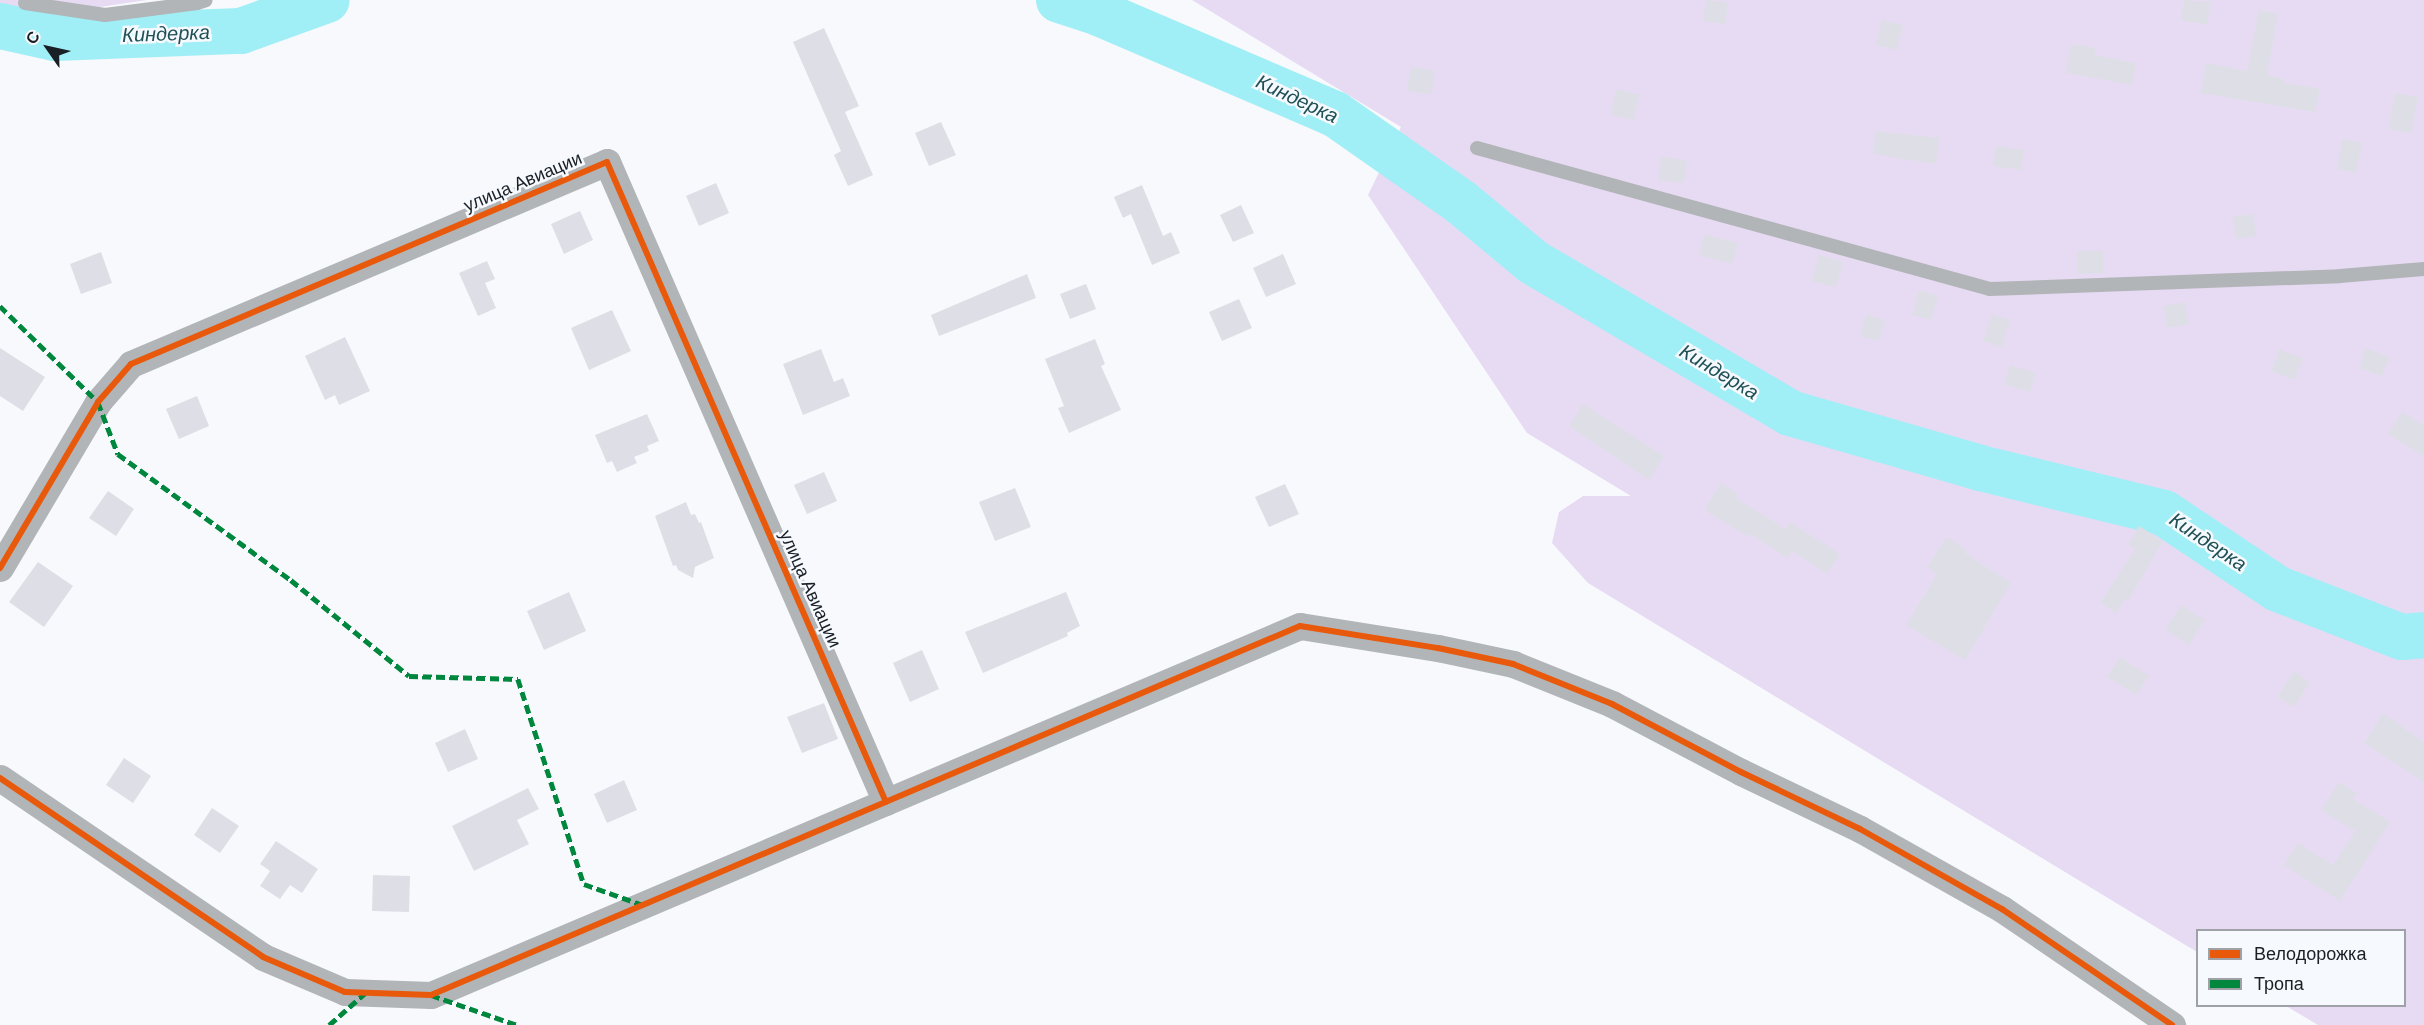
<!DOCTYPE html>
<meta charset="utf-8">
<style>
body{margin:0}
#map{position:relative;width:2424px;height:1025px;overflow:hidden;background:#f7f9fc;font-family:"DM Sans",sans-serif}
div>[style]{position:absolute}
.green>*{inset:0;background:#e7dbf4}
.river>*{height:46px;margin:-23px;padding:0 23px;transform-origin:23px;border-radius:23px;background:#a0eef6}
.building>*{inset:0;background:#dedfe6}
.lane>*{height:14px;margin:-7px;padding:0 7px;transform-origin:7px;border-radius:7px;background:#b2b5b7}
.street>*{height:27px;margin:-13.5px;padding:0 13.5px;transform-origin:13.5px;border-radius:13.5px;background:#b2b5b7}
.quiet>*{height:4.5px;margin-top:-2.25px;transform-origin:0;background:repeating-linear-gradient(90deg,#00873e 0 9px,transparent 0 13.5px)}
.cycleway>*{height:6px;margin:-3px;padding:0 3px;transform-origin:3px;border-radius:3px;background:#e8590c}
span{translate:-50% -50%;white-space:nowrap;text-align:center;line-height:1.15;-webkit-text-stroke:5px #f6f9fd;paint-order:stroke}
.street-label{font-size:18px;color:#1a1f26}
.water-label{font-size:20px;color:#1f5055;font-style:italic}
.legend{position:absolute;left:2196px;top:929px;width:210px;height:78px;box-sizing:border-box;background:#f6f9fd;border:2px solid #9ea2a7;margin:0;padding:8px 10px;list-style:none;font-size:18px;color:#1a1f26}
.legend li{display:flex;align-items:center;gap:12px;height:30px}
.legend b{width:30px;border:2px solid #9ea2a7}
.north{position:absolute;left:18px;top:18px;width:60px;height:60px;-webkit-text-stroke:4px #f6f9fd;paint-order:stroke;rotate:304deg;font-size:16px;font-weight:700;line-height:24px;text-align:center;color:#1a1f26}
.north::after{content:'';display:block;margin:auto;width:21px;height:27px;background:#1a1f26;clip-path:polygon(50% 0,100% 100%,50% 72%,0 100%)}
</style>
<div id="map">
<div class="green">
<i style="clip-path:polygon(0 0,147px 0,19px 19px,0 10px)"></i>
<i style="clip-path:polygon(1192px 0,2424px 0,2424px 1025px,2318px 1025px,2286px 1006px,2404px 1006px,2404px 930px,2198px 930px,2197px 952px,1588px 583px,1552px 543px,1559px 512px,1583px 496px,1631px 496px,1527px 433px,1368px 195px,1401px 127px)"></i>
</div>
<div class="river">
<i style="left:1059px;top:0;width:42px;rotate:18deg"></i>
<i style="left:1099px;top:13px;width:257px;rotate:23.2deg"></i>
<i style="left:1335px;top:114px;width:155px;rotate:35deg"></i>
<i style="left:1462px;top:203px;width:92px;rotate:39.7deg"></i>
<i style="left:1533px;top:262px;width:298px;rotate:30.4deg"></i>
<i style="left:1790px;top:413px;width:198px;rotate:16.1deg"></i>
<i style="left:1980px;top:468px;width:189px;rotate:13.7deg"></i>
<i style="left:2164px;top:513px;width:137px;rotate:33.7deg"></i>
<i style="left:2278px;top:589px;width:133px;rotate:21.2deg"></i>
<i style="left:2402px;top:637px;width:22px;rotate:-5deg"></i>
<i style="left:0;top:26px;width:56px;rotate:12.3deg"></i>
<i style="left:55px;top:38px;width:186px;rotate:-2.2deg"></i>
<i style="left:241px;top:31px;width:91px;rotate:-19.8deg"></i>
</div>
<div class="building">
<i style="clip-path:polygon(1706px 0,1728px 2px,1725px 24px,1703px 21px)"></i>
<i style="clip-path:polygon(2184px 0,2211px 2px,2207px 25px,2181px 20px)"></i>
<i style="clip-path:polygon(2259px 10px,2278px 14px,2267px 75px,2284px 79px,2284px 83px,2320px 89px,2315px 112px,2200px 93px,2206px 63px,2247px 71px)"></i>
<i style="clip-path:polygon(1882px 20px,1903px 25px,1897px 50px,1876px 45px)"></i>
<i style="clip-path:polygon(824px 28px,859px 106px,845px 112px,873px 175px,848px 186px,834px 155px,841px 151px,793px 42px)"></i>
<i style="clip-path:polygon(2071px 44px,2096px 48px,2094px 55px,2136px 63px,2132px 85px,2066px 73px)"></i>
<i style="clip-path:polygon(1411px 67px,1435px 71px,1431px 94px,1407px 91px)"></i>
<i style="clip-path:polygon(1617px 89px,1640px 95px,1633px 120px,1610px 114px)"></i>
<i style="clip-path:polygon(2395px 93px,2418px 97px,2411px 133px,2388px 129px)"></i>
<i style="clip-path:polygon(941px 122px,956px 155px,929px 166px,915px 133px)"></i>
<i style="clip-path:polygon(1876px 131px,1939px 138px,1936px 164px,1873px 154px)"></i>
<i style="clip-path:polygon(2342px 139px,2362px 143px,2356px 173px,2337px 169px)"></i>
<i style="clip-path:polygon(1996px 146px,2024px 150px,2021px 170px,1993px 166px)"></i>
<i style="clip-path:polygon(1661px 157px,1687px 160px,1684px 183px,1658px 180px)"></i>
<i style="clip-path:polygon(716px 183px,729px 213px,699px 226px,686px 196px)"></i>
<i style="clip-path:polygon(1142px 185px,1163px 236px,1171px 232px,1180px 253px,1152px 265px,1131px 214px,1123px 218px,1114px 197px)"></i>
<i style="clip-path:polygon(1241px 205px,1254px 233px,1233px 242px,1220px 215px)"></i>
<i style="clip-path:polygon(580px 211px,593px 240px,564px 254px,551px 224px)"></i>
<i style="clip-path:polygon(2253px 214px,2256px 236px,2236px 239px,2232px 217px)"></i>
<i style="clip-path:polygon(1704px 234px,1738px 243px,1732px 264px,1699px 255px)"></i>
<i style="clip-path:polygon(2077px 251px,2103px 251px,2103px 273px,2077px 274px)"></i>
<i style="clip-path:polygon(101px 252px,112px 283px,81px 294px,70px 264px)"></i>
<i style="clip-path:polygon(1283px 254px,1296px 284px,1266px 297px,1253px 268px)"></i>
<i style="clip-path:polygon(1819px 255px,1843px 262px,1836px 287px,1811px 281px)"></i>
<i style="clip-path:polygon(487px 261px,495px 279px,485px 283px,496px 308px,478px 316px,459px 273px)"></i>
<i style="clip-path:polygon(1027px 274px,1036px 298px,939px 336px,931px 315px)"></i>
<i style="clip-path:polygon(1086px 284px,1096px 309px,1070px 319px,1060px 294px)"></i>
<i style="clip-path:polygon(1919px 290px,1938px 296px,1931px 320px,1912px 315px)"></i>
<i style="clip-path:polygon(1239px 299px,1252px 328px,1222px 341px,1209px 312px)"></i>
<i style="clip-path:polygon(2185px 302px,2189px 324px,2167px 328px,2163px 306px)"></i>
<i style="clip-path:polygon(612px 310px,631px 351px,589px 370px,571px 328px)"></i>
<i style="clip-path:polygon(1866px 314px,1885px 320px,1879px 341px,1860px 336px)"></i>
<i style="clip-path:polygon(1992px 314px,2010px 320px,2002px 347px,1983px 341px)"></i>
<i style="clip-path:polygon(345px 337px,370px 391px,339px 405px,335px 395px,325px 400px,305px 356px)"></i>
<i style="clip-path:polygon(1095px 339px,1105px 364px,1101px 366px,1121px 410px,1069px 433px,1058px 408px,1064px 406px,1045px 359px)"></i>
<i style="clip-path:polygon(0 348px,45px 377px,23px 411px,0 396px)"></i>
<i style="clip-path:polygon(2366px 348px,2390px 357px,2382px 376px,2359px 368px)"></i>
<i style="clip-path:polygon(821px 349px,834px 382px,843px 378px,850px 396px,803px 415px,783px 364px)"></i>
<i style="clip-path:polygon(2279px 349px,2303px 358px,2295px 380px,2271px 371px)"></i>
<i style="clip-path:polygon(2010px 365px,2036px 373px,2030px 392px,2004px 384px)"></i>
<i style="clip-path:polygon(197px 396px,209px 426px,179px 439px,166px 409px)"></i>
<i style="clip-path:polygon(1583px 404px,1664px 456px,1649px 480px,1569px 426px)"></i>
<i style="clip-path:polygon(2402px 412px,2424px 426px,2424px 456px,2388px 434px)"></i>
<i style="clip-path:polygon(647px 414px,659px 441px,647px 446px,649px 451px,634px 457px,637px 463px,617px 472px,612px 461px,607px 463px,595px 435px)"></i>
<i style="clip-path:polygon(824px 472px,837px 501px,807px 514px,794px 485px)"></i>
<i style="clip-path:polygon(1721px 483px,1738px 494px,1736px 498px,1786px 529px,1790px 522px,1840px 554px,1827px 574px,1792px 551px,1788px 558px,1750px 534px,1749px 537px,1704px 510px)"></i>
<i style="clip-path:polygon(1285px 484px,1299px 514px,1269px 527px,1255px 497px)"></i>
<i style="clip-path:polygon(1015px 488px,1031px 527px,995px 541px,979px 502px)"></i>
<i style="clip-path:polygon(108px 491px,134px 509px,116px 536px,89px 518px)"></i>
<i style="clip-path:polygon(686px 502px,691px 515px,695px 514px,699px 523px,701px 522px,714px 558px,695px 567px,693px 578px,678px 570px,676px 565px,673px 566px,655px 516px)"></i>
<i style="clip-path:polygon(2139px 526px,2163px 541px,2128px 601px,2125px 599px,2116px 613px,2100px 603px,2135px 549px,2128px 545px)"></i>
<i style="clip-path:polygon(1946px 537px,1967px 550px,1965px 553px,2011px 583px,1965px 660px,1906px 625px,1937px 574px,1927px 567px)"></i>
<i style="clip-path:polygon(38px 562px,73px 586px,44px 627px,9px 602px)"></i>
<i style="clip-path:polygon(569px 592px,586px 631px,544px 650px,527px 611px)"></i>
<i style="clip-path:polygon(1066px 592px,1080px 626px,1067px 633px,1068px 636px,983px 673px,965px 632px)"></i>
<i style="clip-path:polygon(2181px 605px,2205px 620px,2189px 645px,2165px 630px)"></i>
<i style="clip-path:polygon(922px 650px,939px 689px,910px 702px,893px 663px)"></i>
<i style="clip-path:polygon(2120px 657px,2149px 676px,2136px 695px,2107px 677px)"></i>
<i style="clip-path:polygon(2294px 671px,2310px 682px,2294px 707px,2277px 697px)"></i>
<i style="clip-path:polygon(824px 703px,838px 739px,802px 753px,787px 717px)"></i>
<i style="clip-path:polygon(2383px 713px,2424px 742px,2424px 782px,2364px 743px)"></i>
<i style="clip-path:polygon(465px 729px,478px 759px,448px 772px,435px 743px)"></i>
<i style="clip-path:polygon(124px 758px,151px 776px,133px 803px,106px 785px)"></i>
<i style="clip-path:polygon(624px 780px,637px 810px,607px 823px,594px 794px)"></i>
<i style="clip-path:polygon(2339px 782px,2357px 793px,2353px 799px,2390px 822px,2340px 901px,2284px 865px,2298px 843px,2333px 865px,2355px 831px,2321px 810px)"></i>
<i style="clip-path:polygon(528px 788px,539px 809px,517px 820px,529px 844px,474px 871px,452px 826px)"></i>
<i style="clip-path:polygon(212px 808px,239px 826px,220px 853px,194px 835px)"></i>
<i style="clip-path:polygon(276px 841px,318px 869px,302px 893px,290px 885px,280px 899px,260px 886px,270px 871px,260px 864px)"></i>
<i style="clip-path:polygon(373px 875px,410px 876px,409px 912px,372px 911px)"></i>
</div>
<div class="lane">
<i style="left:25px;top:3px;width:81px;rotate:8.5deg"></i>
<i style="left:105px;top:15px;width:93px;rotate:-7.4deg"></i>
<i style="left:197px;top:3px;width:9px;rotate:-18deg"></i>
<i style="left:1477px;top:148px;width:532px;rotate:15.37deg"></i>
<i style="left:1990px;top:289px;width:350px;rotate:-2.1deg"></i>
<i style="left:2340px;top:276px;width:84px;rotate:-4.8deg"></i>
</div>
<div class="street">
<i style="left:0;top:568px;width:193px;rotate:-59.4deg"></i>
<i style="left:98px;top:402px;width:50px;rotate:-49deg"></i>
<i style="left:131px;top:364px;width:517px;rotate:-22.99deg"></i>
<i style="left:607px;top:162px;width:698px;rotate:66.45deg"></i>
<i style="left:0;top:778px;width:318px;rotate:34.2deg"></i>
<i style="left:263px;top:957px;width:89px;rotate:23.1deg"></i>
<i style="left:345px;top:992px;width:86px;rotate:2deg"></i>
<i style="left:431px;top:995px;width:944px;rotate:-23.01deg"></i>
<i style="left:1300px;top:626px;width:140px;rotate:9.1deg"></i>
<i style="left:1438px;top:648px;width:77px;rotate:12deg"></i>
<i style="left:1513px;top:664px;width:107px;rotate:22deg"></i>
<i style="left:1612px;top:704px;width:146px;rotate:27.8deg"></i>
<i style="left:1741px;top:772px;width:132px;rotate:25.6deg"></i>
<i style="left:1860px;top:829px;width:163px;rotate:29.4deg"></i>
<i style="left:2002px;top:909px;width:206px;rotate:34.3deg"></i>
</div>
<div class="quiet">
<i style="left:0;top:306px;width:137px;rotate:44.4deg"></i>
<i style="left:98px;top:402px;width:56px;rotate:69deg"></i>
<i style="left:118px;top:454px;width:214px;rotate:36.1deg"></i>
<i style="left:291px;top:580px;width:152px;rotate:39.1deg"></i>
<i style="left:409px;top:676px;width:109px;rotate:1.6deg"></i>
<i style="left:518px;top:679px;width:215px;rotate:72.2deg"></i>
<i style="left:584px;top:884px;width:63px;rotate:19.6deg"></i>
<i style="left:431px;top:995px;width:91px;rotate:19.2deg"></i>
<i style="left:329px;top:1025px;width:48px;rotate:-41.6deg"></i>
</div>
<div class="cycleway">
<i style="left:0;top:568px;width:193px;rotate:-59.4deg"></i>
<i style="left:98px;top:402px;width:50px;rotate:-49deg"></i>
<i style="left:131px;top:364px;width:517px;rotate:-22.99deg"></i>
<i style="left:607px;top:162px;width:698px;rotate:66.45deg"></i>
<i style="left:0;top:778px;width:318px;rotate:34.2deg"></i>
<i style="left:263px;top:957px;width:89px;rotate:23.1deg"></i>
<i style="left:345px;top:992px;width:86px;rotate:2deg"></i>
<i style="left:431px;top:995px;width:944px;rotate:-23.01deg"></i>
<i style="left:1300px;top:626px;width:140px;rotate:9.1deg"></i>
<i style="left:1438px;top:648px;width:77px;rotate:12deg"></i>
<i style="left:1513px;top:664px;width:107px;rotate:22deg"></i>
<i style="left:1612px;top:704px;width:146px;rotate:27.8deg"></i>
<i style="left:1741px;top:772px;width:132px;rotate:25.6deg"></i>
<i style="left:1860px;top:829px;width:163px;rotate:29.4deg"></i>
<i style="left:2002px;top:909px;width:206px;rotate:34.3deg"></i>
</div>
<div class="street-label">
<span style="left:523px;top:182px;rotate:-23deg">улица Авиации</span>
<span style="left:810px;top:589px;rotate:66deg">улица Авиации</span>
</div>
<div class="water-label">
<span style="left:166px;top:34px;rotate:-2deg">Киндерка</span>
<span style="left:1297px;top:99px;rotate:25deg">Киндерка</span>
<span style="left:1719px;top:372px;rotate:31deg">Киндерка</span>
<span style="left:2208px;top:542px;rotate:34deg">Киндерка</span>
</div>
<ul class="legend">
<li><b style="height:8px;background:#e8590c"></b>Велодорожка</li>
<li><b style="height:8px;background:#00873e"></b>Тропа</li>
</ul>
<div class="north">С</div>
</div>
